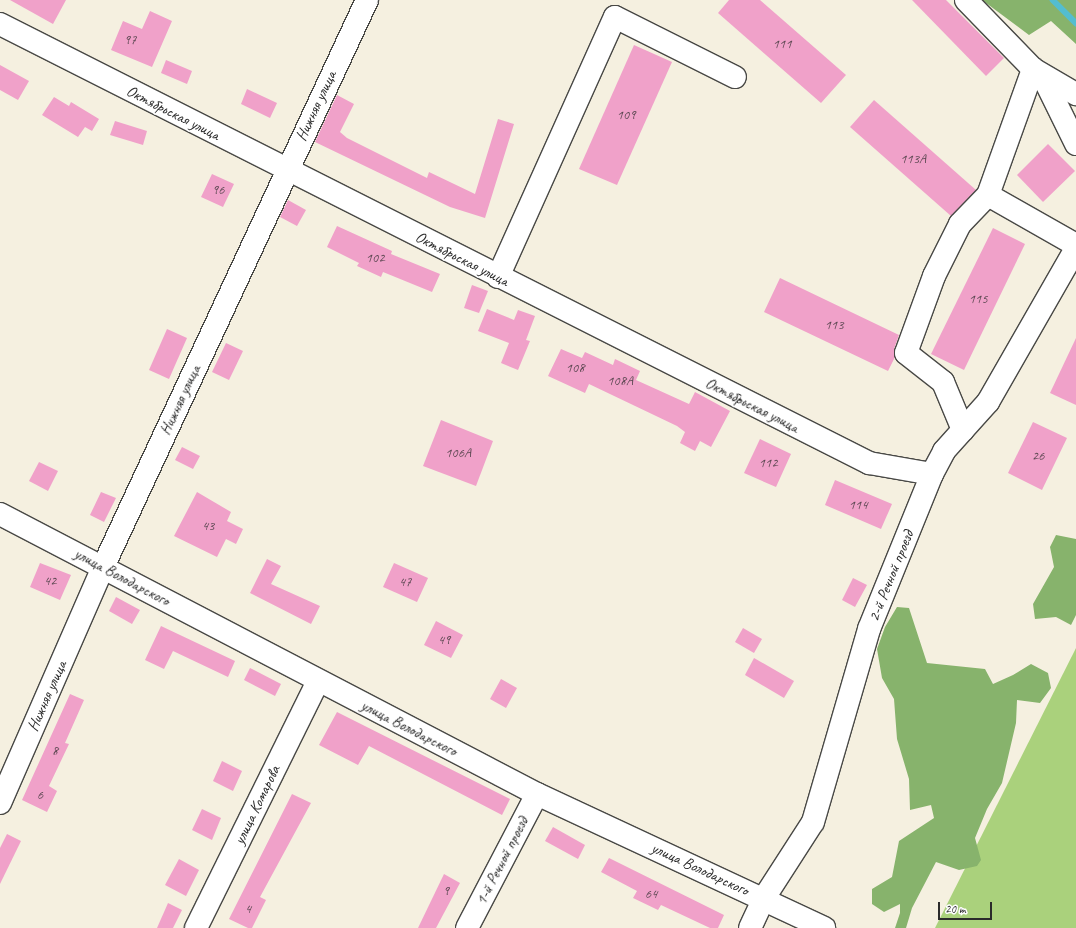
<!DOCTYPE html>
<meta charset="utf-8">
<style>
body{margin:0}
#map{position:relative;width:1076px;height:928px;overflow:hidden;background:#f5f0e0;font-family:Caveat,sans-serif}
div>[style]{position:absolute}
.green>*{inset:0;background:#aad17c}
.forest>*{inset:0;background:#87b36c}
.stream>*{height:5.5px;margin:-2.75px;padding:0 2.75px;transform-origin:2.75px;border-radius:2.75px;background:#53bdd0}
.building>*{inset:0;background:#f0a1c9}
.roads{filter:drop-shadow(1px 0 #494946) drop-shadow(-1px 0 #494946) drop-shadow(0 1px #494946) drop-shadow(0 -1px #494946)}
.minor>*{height:22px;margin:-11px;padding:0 11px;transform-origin:11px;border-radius:11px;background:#fff}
span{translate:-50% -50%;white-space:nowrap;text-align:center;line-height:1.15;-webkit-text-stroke:3px #fff;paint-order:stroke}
.number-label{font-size:14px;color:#5c4852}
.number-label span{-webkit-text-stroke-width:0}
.street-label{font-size:16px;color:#2b2b2b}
.scale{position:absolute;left:938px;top:902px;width:54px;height:18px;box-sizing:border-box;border:2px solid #2b2b2b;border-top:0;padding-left:5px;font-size:12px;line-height:14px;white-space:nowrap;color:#2b2b2b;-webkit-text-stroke:3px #fff;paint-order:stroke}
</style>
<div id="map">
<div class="green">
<i style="clip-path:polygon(1076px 648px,1076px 928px,935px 928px)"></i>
</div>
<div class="forest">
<i style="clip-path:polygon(982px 0,1076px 0,1076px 44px,1051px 21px,1029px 35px)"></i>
<i style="clip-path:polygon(1056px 535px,1076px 539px,1076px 615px,1071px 625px,1056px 617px,1035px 619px,1033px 604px,1054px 567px,1050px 547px)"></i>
<i style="clip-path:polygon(897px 607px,909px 608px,927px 663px,985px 669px,993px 684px,1013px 675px,1031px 664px,1048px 673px,1051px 688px,1040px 703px,1017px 700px,1016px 723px,1002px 783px,987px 809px,975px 838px,981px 860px,977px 866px,959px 870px,936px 862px,912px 908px,906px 928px,895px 928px,900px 913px,900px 904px,884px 912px,872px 904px,872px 889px,892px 877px,899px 841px,934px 818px,931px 805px,910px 810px,909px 779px,897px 739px,894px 699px,882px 678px,877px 649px,885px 627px)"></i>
</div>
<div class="stream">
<i style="left:1053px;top:0;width:33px;rotate:45deg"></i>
</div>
<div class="building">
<i style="clip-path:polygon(10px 0,66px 0,53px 24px)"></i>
<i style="clip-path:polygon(729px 0,760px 0,846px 75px,821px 103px,718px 13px)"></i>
<i style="clip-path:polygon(912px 0,946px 0,1004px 58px,986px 76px)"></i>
<i style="clip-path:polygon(150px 11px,172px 21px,152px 67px,111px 50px,123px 21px,142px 29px)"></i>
<i style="clip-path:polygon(634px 45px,672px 62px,617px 185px,579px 169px)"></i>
<i style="clip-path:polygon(166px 60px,192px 71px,187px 84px,161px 73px)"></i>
<i style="clip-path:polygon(0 65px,29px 81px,18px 100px,0 90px)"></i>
<i style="clip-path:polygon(247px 89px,277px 103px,270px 118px,241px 104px)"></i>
<i style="clip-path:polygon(337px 95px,354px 104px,340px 132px,347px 138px,427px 178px,429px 172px,475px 194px,498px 119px,514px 124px,485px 218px,450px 207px,315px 142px)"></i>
<i style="clip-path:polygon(54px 97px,69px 106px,71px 102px,99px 119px,92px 131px,85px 127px,78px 137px,42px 115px)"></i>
<i style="clip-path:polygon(874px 100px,976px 190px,951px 216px,850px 127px)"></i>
<i style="clip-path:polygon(115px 121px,147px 131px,143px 145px,110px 135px)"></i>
<i style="clip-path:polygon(1048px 144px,1075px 171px,1043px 202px,1017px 175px)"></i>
<i style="clip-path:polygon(212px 174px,234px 184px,223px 207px,201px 197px)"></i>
<i style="clip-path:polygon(288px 200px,306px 210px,297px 226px,280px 217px)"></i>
<i style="clip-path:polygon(337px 226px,392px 251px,391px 254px,440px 274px,432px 292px,383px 272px,381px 277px,357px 266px,359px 263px,327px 247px)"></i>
<i style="clip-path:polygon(993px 228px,1025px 244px,964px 370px,931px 354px)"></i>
<i style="clip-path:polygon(780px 278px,899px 335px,894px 349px,895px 357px,888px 371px,764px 312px)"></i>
<i style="clip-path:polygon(472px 285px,488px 291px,479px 313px,464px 308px)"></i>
<i style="clip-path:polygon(487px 309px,514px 320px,518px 310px,535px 316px,526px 340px,530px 341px,518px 370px,501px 363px,509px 343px,478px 331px)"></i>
<i style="clip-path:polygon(167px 329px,187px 338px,169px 379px,149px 370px)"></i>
<i style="clip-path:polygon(1076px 338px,1076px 405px,1050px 393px)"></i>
<i style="clip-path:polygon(226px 343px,243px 351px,229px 380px,212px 372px)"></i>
<i style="clip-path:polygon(561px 349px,582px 358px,585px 352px,613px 365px,615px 359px,640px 371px,636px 380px,689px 404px,695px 392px,730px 411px,711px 447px,700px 441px,695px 451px,680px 443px,685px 432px,677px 426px,589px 384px,585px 393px,548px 376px)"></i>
<i style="clip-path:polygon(441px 420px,493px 441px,476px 486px,423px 466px)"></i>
<i style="clip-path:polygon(1033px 422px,1067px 438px,1042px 490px,1008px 473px)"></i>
<i style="clip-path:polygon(760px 439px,791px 454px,776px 487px,744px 473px)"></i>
<i style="clip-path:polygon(182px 447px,200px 456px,193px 469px,175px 460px)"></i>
<i style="clip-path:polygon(39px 462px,58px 471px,48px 491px,29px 481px)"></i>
<i style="clip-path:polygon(835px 480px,892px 504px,881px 529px,825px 505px)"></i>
<i style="clip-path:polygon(101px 492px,116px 498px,104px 522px,90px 515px)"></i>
<i style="clip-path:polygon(197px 492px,231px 512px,227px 521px,243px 529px,236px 544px,226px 539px,217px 557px,174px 536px)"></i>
<i style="clip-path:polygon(267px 559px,281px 566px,271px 584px,320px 606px,311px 624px,250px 593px)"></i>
<i style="clip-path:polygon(40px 563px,71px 575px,60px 600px,30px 587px)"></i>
<i style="clip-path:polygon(394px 563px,428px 578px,417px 602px,383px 587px)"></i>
<i style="clip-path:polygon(853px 578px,867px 585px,855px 607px,842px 600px)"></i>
<i style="clip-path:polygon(116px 597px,140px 610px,132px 624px,109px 611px)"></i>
<i style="clip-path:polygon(436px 621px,463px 635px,451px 658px,424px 645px)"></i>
<i style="clip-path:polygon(161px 626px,235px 661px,228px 677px,173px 651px,164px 669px,145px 660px)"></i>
<i style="clip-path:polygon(743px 628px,762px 639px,754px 653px,735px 642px)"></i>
<i style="clip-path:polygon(754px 658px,794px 681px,784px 698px,745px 675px)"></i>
<i style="clip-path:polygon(250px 668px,281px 684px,275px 696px,244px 680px)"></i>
<i style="clip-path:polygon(501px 679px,517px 688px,506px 708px,490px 699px)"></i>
<i style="clip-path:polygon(70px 694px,84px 700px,65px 743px,69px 744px,49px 786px,57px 791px,47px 812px,22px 800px)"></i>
<i style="clip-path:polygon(337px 712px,510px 799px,502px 815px,369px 746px,358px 765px,319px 745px)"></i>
<i style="clip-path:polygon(222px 761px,242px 771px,233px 791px,213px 781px)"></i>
<i style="clip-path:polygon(292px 794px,311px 803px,260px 897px,266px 900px,252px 928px,248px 928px,229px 919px)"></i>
<i style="clip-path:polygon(202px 809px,221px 818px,212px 840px,192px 830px)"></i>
<i style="clip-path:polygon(553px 827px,585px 845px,578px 859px,545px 841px)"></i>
<i style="clip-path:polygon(7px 834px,21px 841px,0 884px,0 848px)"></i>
<i style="clip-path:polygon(609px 858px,724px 915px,718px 928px,710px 928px,661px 905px,658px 910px,633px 898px,637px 891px,601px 872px)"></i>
<i style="clip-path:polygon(179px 859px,199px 870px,186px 896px,165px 885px)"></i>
<i style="clip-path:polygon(444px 874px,460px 883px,436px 928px,418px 928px)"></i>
<i style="clip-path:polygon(168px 903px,182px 910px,173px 928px,157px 928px)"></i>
</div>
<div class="roads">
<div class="minor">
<i style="left:966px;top:0;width:96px;rotate:45.8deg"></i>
<i style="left:1033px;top:69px;width:50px;rotate:30.2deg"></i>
<i style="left:0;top:24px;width:974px;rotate:26.8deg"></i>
<i style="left:869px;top:463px;width:64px;rotate:9.9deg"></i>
<i style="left:1038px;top:75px;width:11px;rotate:45deg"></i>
<i style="left:1046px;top:83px;width:68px;rotate:63.8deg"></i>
<i style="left:988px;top:195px;width:101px;rotate:29.6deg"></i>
<i style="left:498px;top:277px;width:285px;rotate:-65.8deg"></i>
<i style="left:615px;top:17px;width:134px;rotate:26.6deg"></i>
<i style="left:963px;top:430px;width:52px;rotate:-112.6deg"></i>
<i style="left:943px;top:382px;width:47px;rotate:-141.9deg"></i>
<i style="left:906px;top:353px;width:82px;rotate:-70deg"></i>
<i style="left:934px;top:276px;width:58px;rotate:-63.4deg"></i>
<i style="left:960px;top:224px;width:40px;rotate:-46deg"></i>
<i style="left:988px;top:195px;width:134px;rotate:-70.3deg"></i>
<i style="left:0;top:514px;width:606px;rotate:27.54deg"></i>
<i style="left:537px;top:794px;width:317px;rotate:25deg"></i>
<i style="left:0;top:803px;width:257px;rotate:-66.4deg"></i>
<i style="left:103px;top:567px;width:625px;rotate:-65.03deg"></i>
<i style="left:196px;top:928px;width:275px;rotate:-63.7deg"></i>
<i style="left:467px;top:928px;width:151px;rotate:-62.4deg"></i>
<i style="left:750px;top:928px;width:33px;rotate:-65deg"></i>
<i style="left:764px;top:898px;width:90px;rotate:-57.2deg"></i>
<i style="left:813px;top:822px;width:201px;rotate:-73.8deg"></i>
<i style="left:869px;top:629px;width:167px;rotate:-67.9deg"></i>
<i style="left:932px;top:474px;width:26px;rotate:-62deg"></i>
<i style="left:944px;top:451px;width:66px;rotate:-48.1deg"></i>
<i style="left:988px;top:402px;width:173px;rotate:-60.2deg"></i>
<i style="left:1074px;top:252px;width:8px;rotate:-76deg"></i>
</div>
</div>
<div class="number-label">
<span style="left:130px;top:40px">97</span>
<span style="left:782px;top:44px">111</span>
<span style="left:626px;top:115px">109</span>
<span style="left:913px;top:159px">113А</span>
<span style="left:218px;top:190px">96</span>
<span style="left:375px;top:258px">102</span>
<span style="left:978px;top:299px">115</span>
<span style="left:834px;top:325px">113</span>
<span style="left:575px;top:368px">108</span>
<span style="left:620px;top:381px">108А</span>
<span style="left:458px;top:453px">106А</span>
<span style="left:1038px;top:456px">26</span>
<span style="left:768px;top:463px">112</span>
<span style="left:858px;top:505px">114</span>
<span style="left:208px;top:526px">43</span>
<span style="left:50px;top:581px">42</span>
<span style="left:405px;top:582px">47</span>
<span style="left:444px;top:640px">49</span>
<span style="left:55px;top:751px">8</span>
<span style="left:40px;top:795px">6</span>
<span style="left:446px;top:891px">9</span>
<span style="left:651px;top:894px">64</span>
<span style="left:248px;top:909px">4</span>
</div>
<div class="street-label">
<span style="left:316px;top:106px;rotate:-65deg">Нижняя улица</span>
<span style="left:173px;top:113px;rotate:27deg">Октябрьская улица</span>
<span style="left:462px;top:259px;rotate:27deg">Октябрьская улица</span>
<span style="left:180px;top:400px;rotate:-65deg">Нижняя улица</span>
<span style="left:752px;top:405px;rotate:27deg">Октябрьская улица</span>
<span style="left:891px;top:576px;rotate:-68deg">2-й Речной проезд</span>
<span style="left:122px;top:577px;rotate:28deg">улица Володарского</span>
<span style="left:47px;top:696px;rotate:-66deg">Нижняя улица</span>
<span style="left:409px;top:728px;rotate:27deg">улица Володарского</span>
<span style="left:257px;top:805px;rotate:-64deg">улица Комарова</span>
<span style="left:502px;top:861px;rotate:-63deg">1-й Речной проезд</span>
<span style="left:700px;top:869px;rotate:25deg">улица Володарского</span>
</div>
<div class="scale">20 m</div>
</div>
